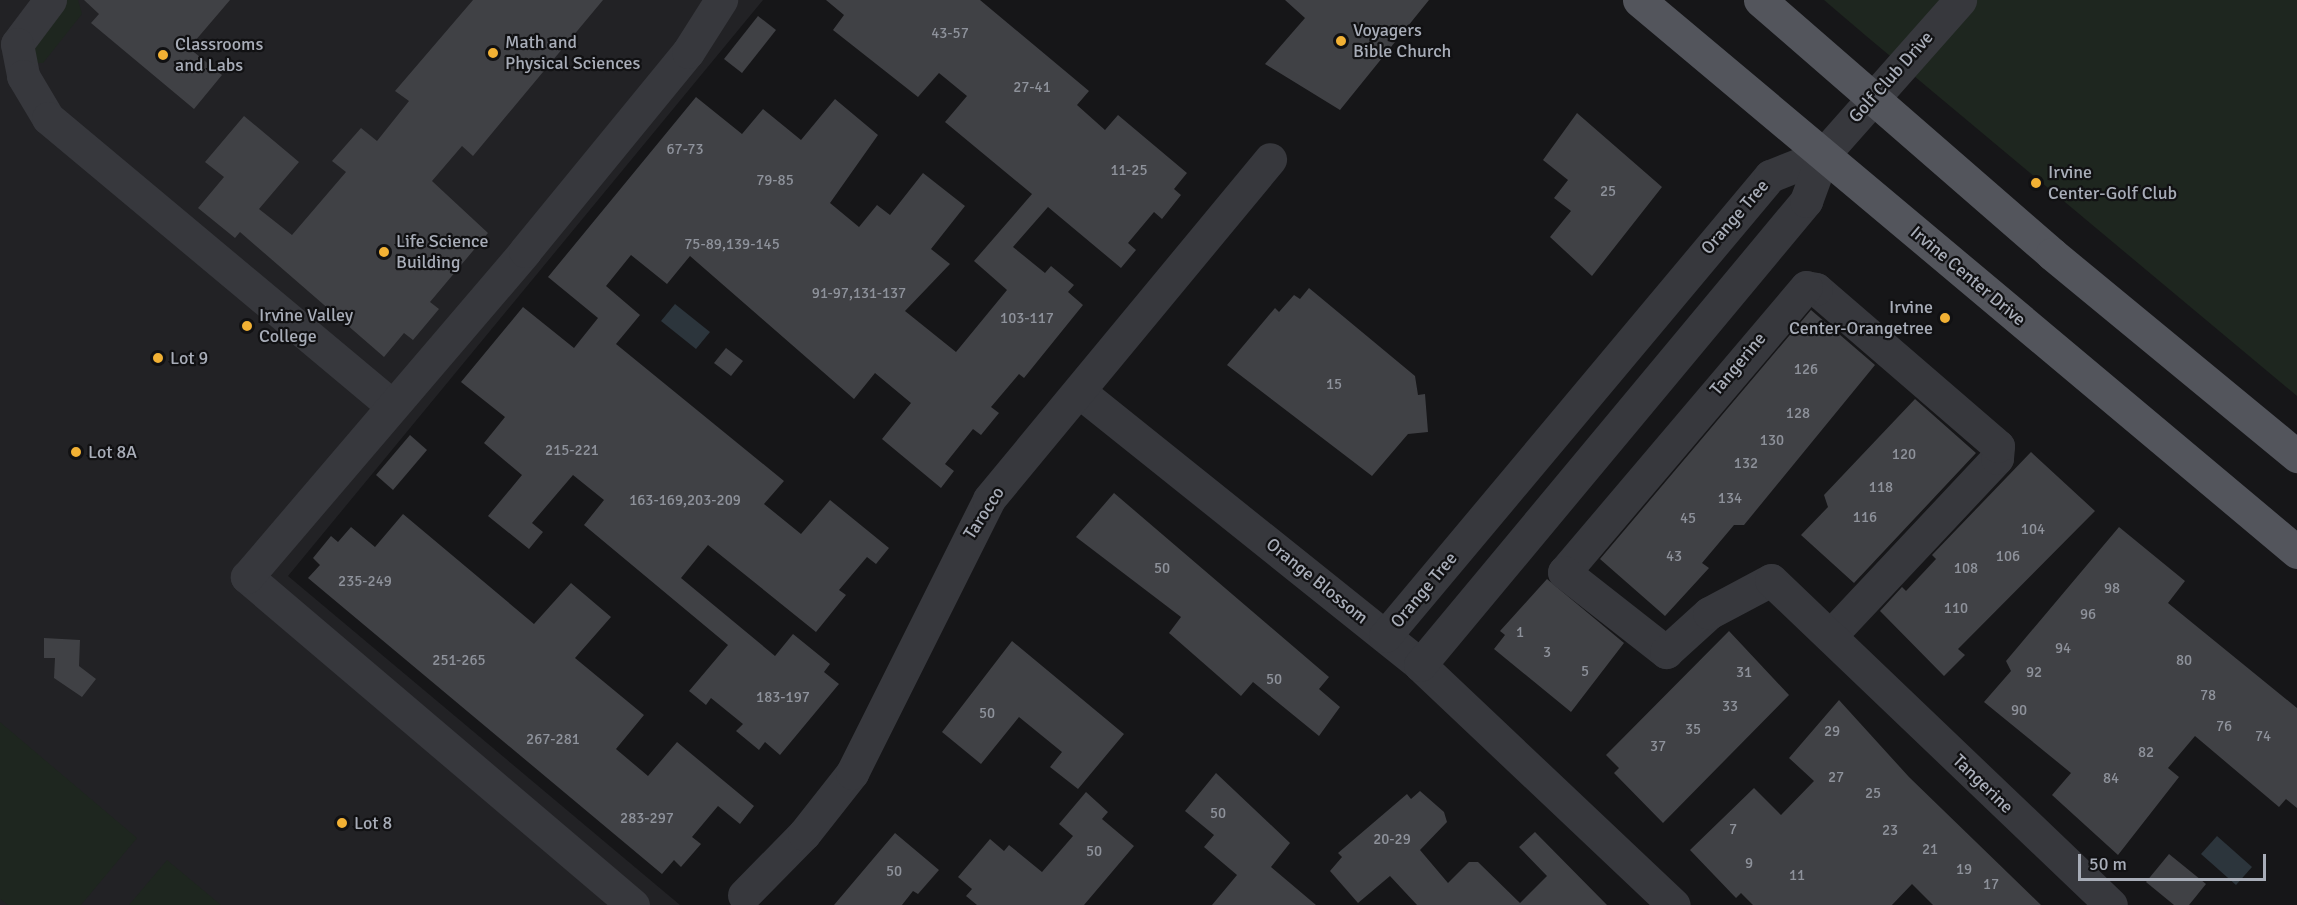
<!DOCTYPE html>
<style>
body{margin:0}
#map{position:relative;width:2297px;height:905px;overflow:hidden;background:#161618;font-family:Signika,sans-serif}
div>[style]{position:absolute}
.built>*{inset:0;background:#222225}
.green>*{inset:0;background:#1e261f}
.water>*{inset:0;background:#2c353c}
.building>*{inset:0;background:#404145}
.minor>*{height:33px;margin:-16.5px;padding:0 16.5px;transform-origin:16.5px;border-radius:16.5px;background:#37383d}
.major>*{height:33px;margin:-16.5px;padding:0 16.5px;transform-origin:16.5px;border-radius:16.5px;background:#53555c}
.dots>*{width:16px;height:16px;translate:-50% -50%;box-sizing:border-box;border:3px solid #111113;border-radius:50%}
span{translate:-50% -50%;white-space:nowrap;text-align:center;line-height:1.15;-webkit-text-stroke:4.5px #111113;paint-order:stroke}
.number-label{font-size:15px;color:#8e929b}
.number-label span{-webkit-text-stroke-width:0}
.poi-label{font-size:18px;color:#a8adb8}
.left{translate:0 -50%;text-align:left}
.right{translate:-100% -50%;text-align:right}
.street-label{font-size:18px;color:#a8adb8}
.scale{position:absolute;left:2078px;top:854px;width:188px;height:27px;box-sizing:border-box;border:3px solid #a8adb8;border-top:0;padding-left:8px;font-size:18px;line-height:21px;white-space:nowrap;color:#a8adb8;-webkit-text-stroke:4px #111113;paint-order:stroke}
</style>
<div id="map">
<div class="built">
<i style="clip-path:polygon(0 0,763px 0,288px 576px,680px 905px,0 905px)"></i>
</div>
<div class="green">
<i style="clip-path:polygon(67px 0,78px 0,82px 14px,43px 63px,34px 63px,32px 43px)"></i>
<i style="clip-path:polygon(1824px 0,2297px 0,2297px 396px,1865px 35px)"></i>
<i style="clip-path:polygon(0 722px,137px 838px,81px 905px,8px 905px,0 899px)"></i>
<i style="clip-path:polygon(167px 860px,221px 905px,129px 905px)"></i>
</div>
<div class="water">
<i style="clip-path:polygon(675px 304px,710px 332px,696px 349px,661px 321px)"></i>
<i style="clip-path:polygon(2217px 836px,2252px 867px,2236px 885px,2201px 854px)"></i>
</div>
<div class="building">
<i style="clip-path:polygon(84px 0,230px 0,189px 48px,222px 75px,194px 109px,91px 23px,99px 14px)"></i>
<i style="clip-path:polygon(473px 0,603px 0,473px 156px,462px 146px,432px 181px,488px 233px,430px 302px,439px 309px,413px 340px,404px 333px,384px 357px,240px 232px,235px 238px,198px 208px,224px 177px,205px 162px,244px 116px,299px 162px,259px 209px,292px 235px,346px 172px,332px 161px,361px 128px,377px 141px,409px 101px,395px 91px)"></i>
<i style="clip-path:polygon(826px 0,980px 0,1089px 91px,1077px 105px,1105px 130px,1118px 115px,1187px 173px,1174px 189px,1181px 195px,1162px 219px,1154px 212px,1128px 243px,1136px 250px,1121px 268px,1048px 207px,1013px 247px,1045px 273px,1051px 266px,1074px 285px,1068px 292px,1083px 305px,1024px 378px,1019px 374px,991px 407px,999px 413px,981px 435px,973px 429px,945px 464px,954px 471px,941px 488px,882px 439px,911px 403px,875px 373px,854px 399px,690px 256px,667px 284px,631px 255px,606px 286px,640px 315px,616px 344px,784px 481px,764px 504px,801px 534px,830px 500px,889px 548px,876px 564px,867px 557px,839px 590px,846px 595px,816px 632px,708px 545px,681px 578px,775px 656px,793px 634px,830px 664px,824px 672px,839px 684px,780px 755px,765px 742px,759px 750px,736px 731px,743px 724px,711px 698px,706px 705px,689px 691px,728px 645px,584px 525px,604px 500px,573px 475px,532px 523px,543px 532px,529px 549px,488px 516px,522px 475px,484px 443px,505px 417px,461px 382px,523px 307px,574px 348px,598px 318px,548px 277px,696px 97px,742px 134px,763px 109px,801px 140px,835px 99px,878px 135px,830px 203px,859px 227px,877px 205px,890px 215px,923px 173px,965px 206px,931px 249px,950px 264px,905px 311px,956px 352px,1007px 290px,974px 261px,1032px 194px,945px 122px,967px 96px,939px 73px,918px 97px,833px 30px,844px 15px)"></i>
<i style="clip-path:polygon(1285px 0,1429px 0,1340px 110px,1265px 64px,1305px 18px)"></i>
<i style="clip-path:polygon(758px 16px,776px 30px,742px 73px,724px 59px)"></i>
<i style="clip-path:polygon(1577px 113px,1662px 187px,1592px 276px,1550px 237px,1571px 211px,1554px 198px,1568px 180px,1543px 160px)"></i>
<i style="clip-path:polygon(1309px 288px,1415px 376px,1418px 395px,1425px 394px,1428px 432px,1408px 434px,1372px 476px,1227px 365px,1275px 308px,1279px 312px,1294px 295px,1300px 299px)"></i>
<i style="clip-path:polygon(1811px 310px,1875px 365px,1744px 525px,1734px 525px,1702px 563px,1709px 568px,1665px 616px,1600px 559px)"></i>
<i style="clip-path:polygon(726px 348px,743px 361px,731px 376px,714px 363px)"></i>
<i style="clip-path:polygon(1915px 399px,1976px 453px,1854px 583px,1801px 535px,1828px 507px,1824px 495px)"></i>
<i style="clip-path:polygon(410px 435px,427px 450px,393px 490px,376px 475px)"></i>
<i style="clip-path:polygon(2031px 452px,2095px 511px,1958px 649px,1965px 655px,1944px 676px,1880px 611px,1902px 587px,1906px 591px,1936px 559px,1932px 555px)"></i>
<i style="clip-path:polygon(1114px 493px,1329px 677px,1319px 689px,1340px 707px,1319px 736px,1253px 682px,1241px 696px,1169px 633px,1181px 617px,1076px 537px)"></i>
<i style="clip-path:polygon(403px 514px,534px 624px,571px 583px,611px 617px,575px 658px,644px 715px,616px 749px,648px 776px,677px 742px,754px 806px,740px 824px,718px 806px,692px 837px,701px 844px,681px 867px,674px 860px,662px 874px,308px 578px,320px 565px,313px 558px,331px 536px,338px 542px,351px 527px,375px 547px)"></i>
<i style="clip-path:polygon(2119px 527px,2185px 581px,2168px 603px,2297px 708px,2297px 808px,2286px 799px,2279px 807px,2195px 736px,2168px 768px,2179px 777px,2118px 855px,2052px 795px,2071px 773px,1984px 702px,2011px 671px,2006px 661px)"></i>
<i style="clip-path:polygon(1547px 579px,1624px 643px,1571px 712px,1494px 649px,1505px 635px,1500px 631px)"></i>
<i style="clip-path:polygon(1729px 631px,1789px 695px,1663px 823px,1614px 773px,1619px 768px,1606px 755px)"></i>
<i style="clip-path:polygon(44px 638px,80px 640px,79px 666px,96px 679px,82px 697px,54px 678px,55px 658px,44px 658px)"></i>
<i style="clip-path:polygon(1012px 641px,1124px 734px,1078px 789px,1050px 767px,1062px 752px,1019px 717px,981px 764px,942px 732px)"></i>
<i style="clip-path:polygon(1839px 700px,1909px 777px,2041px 905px,1933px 905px,1912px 884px,1892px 905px,1753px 905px,1741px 893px,1736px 898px,1690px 850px,1754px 788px,1781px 815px,1814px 781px,1789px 758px)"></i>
<i style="clip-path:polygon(1216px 773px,1290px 843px,1271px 867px,1316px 905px,1212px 905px,1237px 875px,1204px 847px,1214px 835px,1185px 811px)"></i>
<i style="clip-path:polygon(1420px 791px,1444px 812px,1447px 822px,1420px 850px,1448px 883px,1469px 862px,1478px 862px,1520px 903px,1547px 876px,1519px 847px,1535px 832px,1607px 905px,1417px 905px,1390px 876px,1358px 903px,1330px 871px,1342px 857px,1338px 853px,1407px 794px,1411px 799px)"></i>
<i style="clip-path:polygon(1086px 792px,1108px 812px,1102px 819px,1134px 846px,1084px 905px,977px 905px,966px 896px,972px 889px,958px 877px,990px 839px,1004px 851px,1009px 845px,1042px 872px,1073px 836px,1059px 824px)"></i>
<i style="clip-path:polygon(895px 833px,939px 870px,918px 894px,913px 891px,902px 905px,834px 905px)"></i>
<i style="clip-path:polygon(2169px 854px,2206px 884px,2189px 905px,2174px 905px,2146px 882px)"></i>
</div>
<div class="minor">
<i style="left:50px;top:0;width:55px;rotate:126.9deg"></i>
<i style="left:17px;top:44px;width:33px;rotate:79deg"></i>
<i style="left:23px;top:76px;width:49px;rotate:59.2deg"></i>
<i style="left:48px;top:118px;width:449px;rotate:39.9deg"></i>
<i style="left:1081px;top:393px;width:435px;rotate:38.7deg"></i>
<i style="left:1420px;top:665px;width:349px;rotate:43.4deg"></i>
<i style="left:1385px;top:636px;width:600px;rotate:-50.07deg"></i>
<i style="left:1770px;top:176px;width:57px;rotate:-21.6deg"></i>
<i style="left:1830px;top:636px;width:244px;rotate:-46.8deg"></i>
<i style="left:1997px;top:458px;width:12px;rotate:-85deg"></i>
<i style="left:1998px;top:446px;width:240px;rotate:-139.2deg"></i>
<i style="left:1816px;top:289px;width:10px;rotate:-169deg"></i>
<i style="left:1806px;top:287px;width:374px;rotate:130.3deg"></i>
<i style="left:1564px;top:572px;width:130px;rotate:38.1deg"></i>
<i style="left:1666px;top:652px;width:58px;rotate:-42.2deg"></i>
<i style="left:1709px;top:613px;width:70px;rotate:-28deg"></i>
<i style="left:1771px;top:580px;width:470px;rotate:43.7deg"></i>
<i style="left:1420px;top:665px;width:604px;rotate:-50.24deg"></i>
<i style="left:1806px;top:201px;width:49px;rotate:-69.7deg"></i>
<i style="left:1823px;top:155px;width:207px;rotate:-48.5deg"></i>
<i style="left:744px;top:895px;width:86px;rotate:-45.5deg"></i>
<i style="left:804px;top:834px;width:78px;rotate:-51.8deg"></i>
<i style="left:852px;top:773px;width:306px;rotate:-63.4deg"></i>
<i style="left:989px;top:499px;width:441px;rotate:-50.4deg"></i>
<i style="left:633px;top:905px;width:507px;rotate:-139.64deg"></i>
<i style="left:247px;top:577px;width:428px;rotate:-49.5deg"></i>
<i style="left:525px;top:251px;width:257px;rotate:-50.7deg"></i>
<i style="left:688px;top:52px;width:62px;rotate:-57.6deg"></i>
</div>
<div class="major">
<i style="left:1639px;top:0;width:859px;rotate:39.99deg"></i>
<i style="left:1760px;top:0;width:387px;rotate:41deg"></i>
<i style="left:2052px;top:254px;width:318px;rotate:39.5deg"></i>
</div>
<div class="dots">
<i style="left:1341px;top:41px;background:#f2b134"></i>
<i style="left:493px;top:53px;background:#f2b134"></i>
<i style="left:163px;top:55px;background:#f2b134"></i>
<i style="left:2036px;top:183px;background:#f2b134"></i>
<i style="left:384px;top:252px;background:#f2b134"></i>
<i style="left:1945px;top:318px;background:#f2b134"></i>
<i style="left:247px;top:326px;background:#f2b134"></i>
<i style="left:158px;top:358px;background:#f2b134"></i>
<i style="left:76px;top:452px;background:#f2b134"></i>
<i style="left:342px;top:823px;background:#f2b134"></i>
</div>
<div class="number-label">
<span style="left:950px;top:34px">43-57</span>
<span style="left:1032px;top:88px">27-41</span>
<span style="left:685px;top:150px">67-73</span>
<span style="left:1129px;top:171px">11-25</span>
<span style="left:775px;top:181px">79-85</span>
<span style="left:1608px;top:192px">25</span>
<span style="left:732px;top:245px">75-89,139-145</span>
<span style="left:859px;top:294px">91-97,131-137</span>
<span style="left:1027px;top:319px">103-117</span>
<span style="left:1806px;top:370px">126</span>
<span style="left:1334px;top:385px">15</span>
<span style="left:1798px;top:414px">128</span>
<span style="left:1772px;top:441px">130</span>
<span style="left:572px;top:451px">215-221</span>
<span style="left:1904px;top:455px">120</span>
<span style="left:1746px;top:464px">132</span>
<span style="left:1881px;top:488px">118</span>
<span style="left:1730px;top:499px">134</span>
<span style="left:685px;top:501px">163-169,203-209</span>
<span style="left:1865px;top:518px">116</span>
<span style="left:1688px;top:519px">45</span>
<span style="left:2033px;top:530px">104</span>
<span style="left:1674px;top:557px">43</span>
<span style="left:2008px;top:557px">106</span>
<span style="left:1162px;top:569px">50</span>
<span style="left:1966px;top:569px">108</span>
<span style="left:365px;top:582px">235-249</span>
<span style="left:2112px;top:589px">98</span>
<span style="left:1956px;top:609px">110</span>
<span style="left:2088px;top:615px">96</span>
<span style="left:1520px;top:633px">1</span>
<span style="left:2063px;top:649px">94</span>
<span style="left:1547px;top:653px">3</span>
<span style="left:459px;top:661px">251-265</span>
<span style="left:2184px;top:661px">80</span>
<span style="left:1585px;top:672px">5</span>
<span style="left:1744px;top:673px">31</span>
<span style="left:2034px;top:673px">92</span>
<span style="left:1274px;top:680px">50</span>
<span style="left:2208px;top:696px">78</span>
<span style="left:783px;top:698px">183-197</span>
<span style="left:1730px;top:707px">33</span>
<span style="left:2019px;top:711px">90</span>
<span style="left:987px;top:714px">50</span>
<span style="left:2224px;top:727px">76</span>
<span style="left:1693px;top:730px">35</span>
<span style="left:1832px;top:732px">29</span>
<span style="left:2263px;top:737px">74</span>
<span style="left:553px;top:740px">267-281</span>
<span style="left:1658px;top:747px">37</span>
<span style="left:2146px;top:753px">82</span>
<span style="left:1836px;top:778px">27</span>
<span style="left:2111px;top:779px">84</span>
<span style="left:1873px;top:794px">25</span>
<span style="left:1218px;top:814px">50</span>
<span style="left:647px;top:819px">283-297</span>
<span style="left:1733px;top:830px">7</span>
<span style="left:1890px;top:831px">23</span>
<span style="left:1392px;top:840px">20-29</span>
<span style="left:1930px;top:850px">21</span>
<span style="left:1094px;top:852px">50</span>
<span style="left:1749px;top:864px">9</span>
<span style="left:1964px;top:870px">19</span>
<span style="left:894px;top:872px">50</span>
<span style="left:1797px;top:876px">11</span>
<span style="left:1991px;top:885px">17</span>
</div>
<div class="poi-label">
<span class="left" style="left:1353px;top:41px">Voyagers<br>Bible Church</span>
<span class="left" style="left:505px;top:53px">Math and<br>Physical Sciences</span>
<span class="left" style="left:175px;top:55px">Classrooms<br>and Labs</span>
<span class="left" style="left:2048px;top:183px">Irvine<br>Center-Golf Club</span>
<span class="left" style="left:396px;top:252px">Life Science<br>Building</span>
<span class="right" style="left:1933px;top:318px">Irvine<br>Center-Orangetree</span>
<span class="left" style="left:259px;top:326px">Irvine Valley<br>College</span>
<span class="left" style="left:170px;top:358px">Lot 9</span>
<span class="left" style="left:88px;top:452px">Lot 8A</span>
<span class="left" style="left:354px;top:823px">Lot 8</span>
</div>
<div class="street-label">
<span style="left:1891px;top:77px;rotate:-48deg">Golf Club Drive</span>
<span style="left:1735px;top:217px;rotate:-49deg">Orange Tree</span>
<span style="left:1968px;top:276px;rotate:40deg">Irvine Center Drive</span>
<span style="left:1738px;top:364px;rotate:-50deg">Tangerine</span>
<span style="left:984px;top:513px;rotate:-57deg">Tarocco</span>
<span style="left:1317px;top:581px;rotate:39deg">Orange Blossom</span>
<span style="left:1424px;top:590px;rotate:-50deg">Orange Tree</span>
<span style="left:1983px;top:784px;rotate:44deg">Tangerine</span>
</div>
<div class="scale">50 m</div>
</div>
